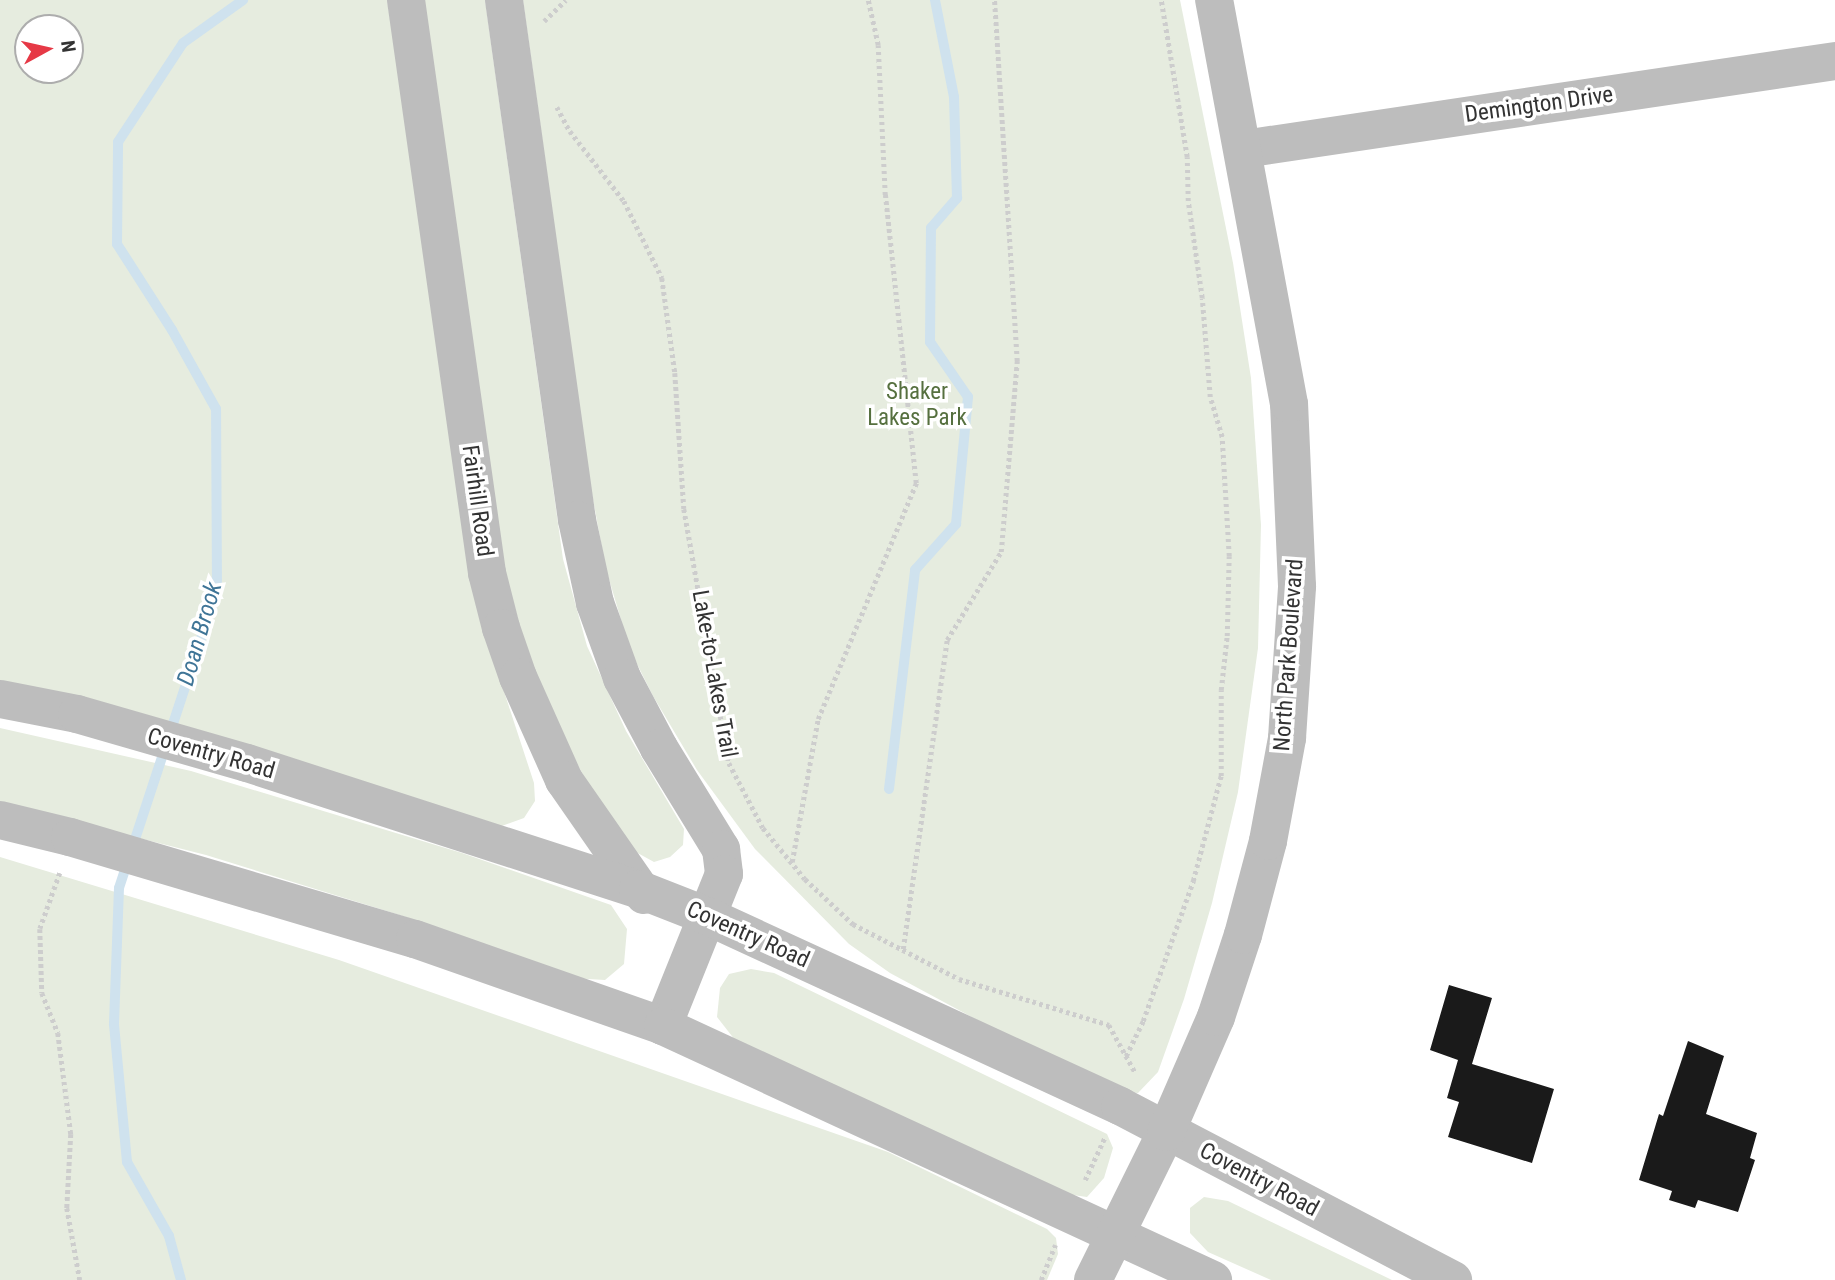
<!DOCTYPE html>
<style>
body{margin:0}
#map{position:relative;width:1835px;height:1280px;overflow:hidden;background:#fff;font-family:"Roboto Condensed",sans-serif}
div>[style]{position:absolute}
.green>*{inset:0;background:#e6ecdf}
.stream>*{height:10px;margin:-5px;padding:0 5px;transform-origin:5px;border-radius:5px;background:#cfe2ee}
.building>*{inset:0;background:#1a1a1a}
.path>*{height:4.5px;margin-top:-2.25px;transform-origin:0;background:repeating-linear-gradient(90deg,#cdcdcd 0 3.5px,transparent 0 7px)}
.secondary>*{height:38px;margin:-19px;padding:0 19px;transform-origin:19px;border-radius:19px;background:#bdbdbd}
span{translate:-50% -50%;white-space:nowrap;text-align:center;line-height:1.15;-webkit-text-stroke:7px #fff;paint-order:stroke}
.street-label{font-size:23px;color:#333}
.park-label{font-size:23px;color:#56703f}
.water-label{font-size:24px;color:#3f7597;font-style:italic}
.north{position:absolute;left:14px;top:14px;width:70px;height:70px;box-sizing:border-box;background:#fff;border:2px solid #adadad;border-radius:50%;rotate:82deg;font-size:19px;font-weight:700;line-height:28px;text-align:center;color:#333}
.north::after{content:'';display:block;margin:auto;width:24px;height:32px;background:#e63946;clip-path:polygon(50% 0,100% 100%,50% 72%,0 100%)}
</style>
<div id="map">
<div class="green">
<i style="clip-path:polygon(evenodd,0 0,387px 0,493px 658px,534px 783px,535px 801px,524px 818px,499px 827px,0 686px,0 0,28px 28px,70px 28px,70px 70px,28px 70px,28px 28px)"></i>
<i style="clip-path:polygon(421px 0,485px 0,563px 559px,587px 646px,626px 731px,684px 829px,683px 845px,670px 857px,654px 862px,634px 851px,587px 783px,534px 678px,502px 560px)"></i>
<i style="clip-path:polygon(523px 0,1180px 0,1233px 263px,1251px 378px,1261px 525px,1258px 648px,1238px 792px,1212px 903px,1184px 999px,1158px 1072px,1138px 1093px,1109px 1091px,890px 973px,849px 944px,755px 849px,697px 770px,653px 696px,630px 650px,606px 569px,589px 478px)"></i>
<i style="clip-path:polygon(0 728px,191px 771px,462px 853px,611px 905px,627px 929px,624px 964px,605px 980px,572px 978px,406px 917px,206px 855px,0 803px)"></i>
<i style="clip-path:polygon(0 857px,339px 960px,888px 1152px,1047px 1229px,1056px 1238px,1058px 1254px,1047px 1280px,0 1280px)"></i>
<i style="clip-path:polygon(751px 969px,774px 973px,1107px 1134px,1113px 1148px,1104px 1178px,1087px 1197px,1066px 1194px,735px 1040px,717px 1017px,720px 988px,729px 974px)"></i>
<i style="clip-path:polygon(1204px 1197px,1228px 1201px,1392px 1280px,1271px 1280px,1208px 1252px,1190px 1233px,1190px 1208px)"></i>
</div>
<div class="stream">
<i style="left:889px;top:789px;width:221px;rotate:-83.2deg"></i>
<i style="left:915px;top:570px;width:62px;rotate:-48.3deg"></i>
<i style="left:956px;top:524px;width:128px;rotate:-84.6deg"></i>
<i style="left:968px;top:397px;width:67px;rotate:-124.6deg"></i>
<i style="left:930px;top:342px;width:114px;rotate:-89.5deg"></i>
<i style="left:931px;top:228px;width:40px;rotate:-49deg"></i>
<i style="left:957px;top:198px;width:101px;rotate:-91.7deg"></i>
<i style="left:954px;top:97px;width:99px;rotate:-101.1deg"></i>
<i style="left:181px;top:1280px;width:46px;rotate:-105.3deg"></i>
<i style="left:169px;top:1236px;width:85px;rotate:-119.6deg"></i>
<i style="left:127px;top:1162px;width:139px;rotate:-95.4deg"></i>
<i style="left:114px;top:1024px;width:136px;rotate:-87.9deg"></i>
<i style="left:119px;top:888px;width:314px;rotate:-71.8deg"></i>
<i style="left:217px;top:590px;width:181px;rotate:-90.3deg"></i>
<i style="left:216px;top:409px;width:90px;rotate:-119.1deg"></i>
<i style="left:172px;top:330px;width:102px;rotate:-122.6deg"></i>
<i style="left:117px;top:244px;width:102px;rotate:-89.4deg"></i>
<i style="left:118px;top:142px;width:118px;rotate:-56.7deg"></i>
<i style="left:183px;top:43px;width:74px;rotate:-35.6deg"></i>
</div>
<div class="building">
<i style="clip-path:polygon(1449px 985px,1492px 998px,1472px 1064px,1554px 1089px,1532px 1163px,1448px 1137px,1459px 1102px,1447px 1098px,1458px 1060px,1430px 1050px)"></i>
<i style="clip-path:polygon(1688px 1041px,1724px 1056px,1706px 1114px,1757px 1133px,1750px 1158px,1755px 1160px,1738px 1212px,1698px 1200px,1695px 1208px,1669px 1200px,1672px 1191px,1639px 1180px,1659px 1114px,1663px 1116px)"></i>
</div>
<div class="path">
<i style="left:544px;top:21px;width:30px;rotate:-44deg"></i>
<i style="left:557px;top:107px;width:27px;rotate:62deg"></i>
<i style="left:570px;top:131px;width:88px;rotate:52.4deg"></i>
<i style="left:624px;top:201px;width:86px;rotate:63.7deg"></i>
<i style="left:662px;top:278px;width:96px;rotate:82.2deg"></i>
<i style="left:675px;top:373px;width:136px;rotate:86.2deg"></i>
<i style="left:684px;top:509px;width:258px;rotate:80deg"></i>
<i style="left:729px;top:763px;width:73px;rotate:62.4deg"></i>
<i style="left:763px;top:828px;width:66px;rotate:50.5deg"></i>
<i style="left:805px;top:879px;width:66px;rotate:43.2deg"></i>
<i style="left:853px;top:924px;width:119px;rotate:27.4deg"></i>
<i style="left:959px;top:979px;width:157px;rotate:17deg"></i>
<i style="left:1109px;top:1025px;width:54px;rotate:61deg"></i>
<i style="left:792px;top:862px;width:145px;rotate:-79.7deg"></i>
<i style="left:818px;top:719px;width:256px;rotate:-67.4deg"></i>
<i style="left:916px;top:483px;width:290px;rotate:-96.1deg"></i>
<i style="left:885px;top:195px;width:150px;rotate:-92.7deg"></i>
<i style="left:878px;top:45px;width:46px;rotate:-102.5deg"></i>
<i style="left:60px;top:873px;width:59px;rotate:109.7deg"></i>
<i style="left:40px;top:929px;width:64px;rotate:88.2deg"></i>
<i style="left:42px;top:993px;width:43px;rotate:68.2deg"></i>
<i style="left:58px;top:1033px;width:102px;rotate:82.7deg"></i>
<i style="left:71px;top:1134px;width:74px;rotate:93.1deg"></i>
<i style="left:67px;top:1208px;width:73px;rotate:79.8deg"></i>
<i style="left:903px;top:949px;width:312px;rotate:-81.9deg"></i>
<i style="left:947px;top:640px;width:103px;rotate:-58.5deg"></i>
<i style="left:1001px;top:552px;width:192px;rotate:-85.2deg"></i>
<i style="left:1017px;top:361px;width:362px;rotate:-93.6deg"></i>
<i style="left:1126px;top:1056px;width:39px;rotate:-64deg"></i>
<i style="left:1143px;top:1021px;width:149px;rotate:-70.3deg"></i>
<i style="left:1193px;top:881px;width:109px;rotate:-75.1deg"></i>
<i style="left:1221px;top:776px;width:86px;rotate:-90deg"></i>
<i style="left:1221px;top:690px;width:54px;rotate:-83.7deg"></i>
<i style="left:1227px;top:636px;width:80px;rotate:-88.6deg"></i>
<i style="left:1229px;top:556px;width:119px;rotate:-93.4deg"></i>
<i style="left:1222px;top:437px;width:42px;rotate:-106.7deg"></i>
<i style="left:1210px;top:397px;width:99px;rotate:-94.6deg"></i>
<i style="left:1202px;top:298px;width:98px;rotate:-98.2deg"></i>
<i style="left:1188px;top:201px;width:44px;rotate:-91.3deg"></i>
<i style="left:1187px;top:157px;width:159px;rotate:-99.4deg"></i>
<i style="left:1085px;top:1180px;width:47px;rotate:-65.1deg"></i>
<i style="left:1041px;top:1280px;width:38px;rotate:-68deg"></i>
</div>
<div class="secondary">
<i style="left:406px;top:0;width:579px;rotate:81.95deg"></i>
<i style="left:487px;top:573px;width:57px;rotate:75.7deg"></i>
<i style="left:501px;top:628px;width:52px;rotate:70.9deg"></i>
<i style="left:518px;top:677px;width:113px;rotate:65.9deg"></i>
<i style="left:564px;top:780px;width:140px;rotate:55.2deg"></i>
<i style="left:504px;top:0;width:525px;rotate:82.01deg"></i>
<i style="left:577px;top:520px;width:85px;rotate:77.8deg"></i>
<i style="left:595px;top:603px;width:80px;rotate:70.2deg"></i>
<i style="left:622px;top:678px;width:79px;rotate:62.1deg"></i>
<i style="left:659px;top:748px;width:119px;rotate:58.5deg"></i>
<i style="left:721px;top:849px;width:25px;rotate:83deg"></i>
<i style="left:724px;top:874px;width:164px;rotate:111.9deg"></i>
<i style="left:1244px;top:149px;width:598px;rotate:-8.47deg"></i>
<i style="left:0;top:699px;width:78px;rotate:11deg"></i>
<i style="left:77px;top:714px;width:177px;rotate:16.1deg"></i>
<i style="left:247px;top:763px;width:411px;rotate:17.9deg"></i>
<i style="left:638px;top:889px;width:74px;rotate:21.4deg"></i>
<i style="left:707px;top:916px;width:455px;rotate:24.7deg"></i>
<i style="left:1120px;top:1106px;width:376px;rotate:27.6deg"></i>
<i style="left:0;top:820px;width:72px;rotate:13.7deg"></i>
<i style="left:70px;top:837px;width:360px;rotate:16.5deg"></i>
<i style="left:415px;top:939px;width:263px;rotate:19.3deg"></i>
<i style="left:663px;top:1026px;width:606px;rotate:24.79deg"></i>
<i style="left:1093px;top:1280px;width:165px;rotate:-63.7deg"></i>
<i style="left:1166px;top:1132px;width:125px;rotate:-66.5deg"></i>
<i style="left:1216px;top:1017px;width:86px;rotate:-71.8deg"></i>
<i style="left:1243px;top:935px;width:97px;rotate:-75.1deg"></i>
<i style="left:1268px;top:841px;width:105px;rotate:-79.5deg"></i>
<i style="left:1287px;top:738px;width:152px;rotate:-86.2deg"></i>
<i style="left:1297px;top:586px;width:182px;rotate:-92.5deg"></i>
<i style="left:1289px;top:404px;width:411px;rotate:-100.5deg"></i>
</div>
<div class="street-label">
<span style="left:1539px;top:105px;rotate:-8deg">Demington Drive</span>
<span style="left:477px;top:501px;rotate:82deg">Fairhill Road</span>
<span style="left:1289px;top:655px;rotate:-86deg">North Park Boulevard</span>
<span style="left:714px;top:674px;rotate:80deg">Lake-to-Lakes Trail</span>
<span style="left:211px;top:754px;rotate:16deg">Coventry Road</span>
<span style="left:748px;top:935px;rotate:24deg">Coventry Road</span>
<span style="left:1259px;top:1180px;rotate:28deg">Coventry Road</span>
</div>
<div class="park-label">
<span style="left:917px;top:405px">Shaker<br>Lakes Park</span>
</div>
<div class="water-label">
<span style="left:200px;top:634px;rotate:-74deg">Doan Brook</span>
</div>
<div class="north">N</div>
</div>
